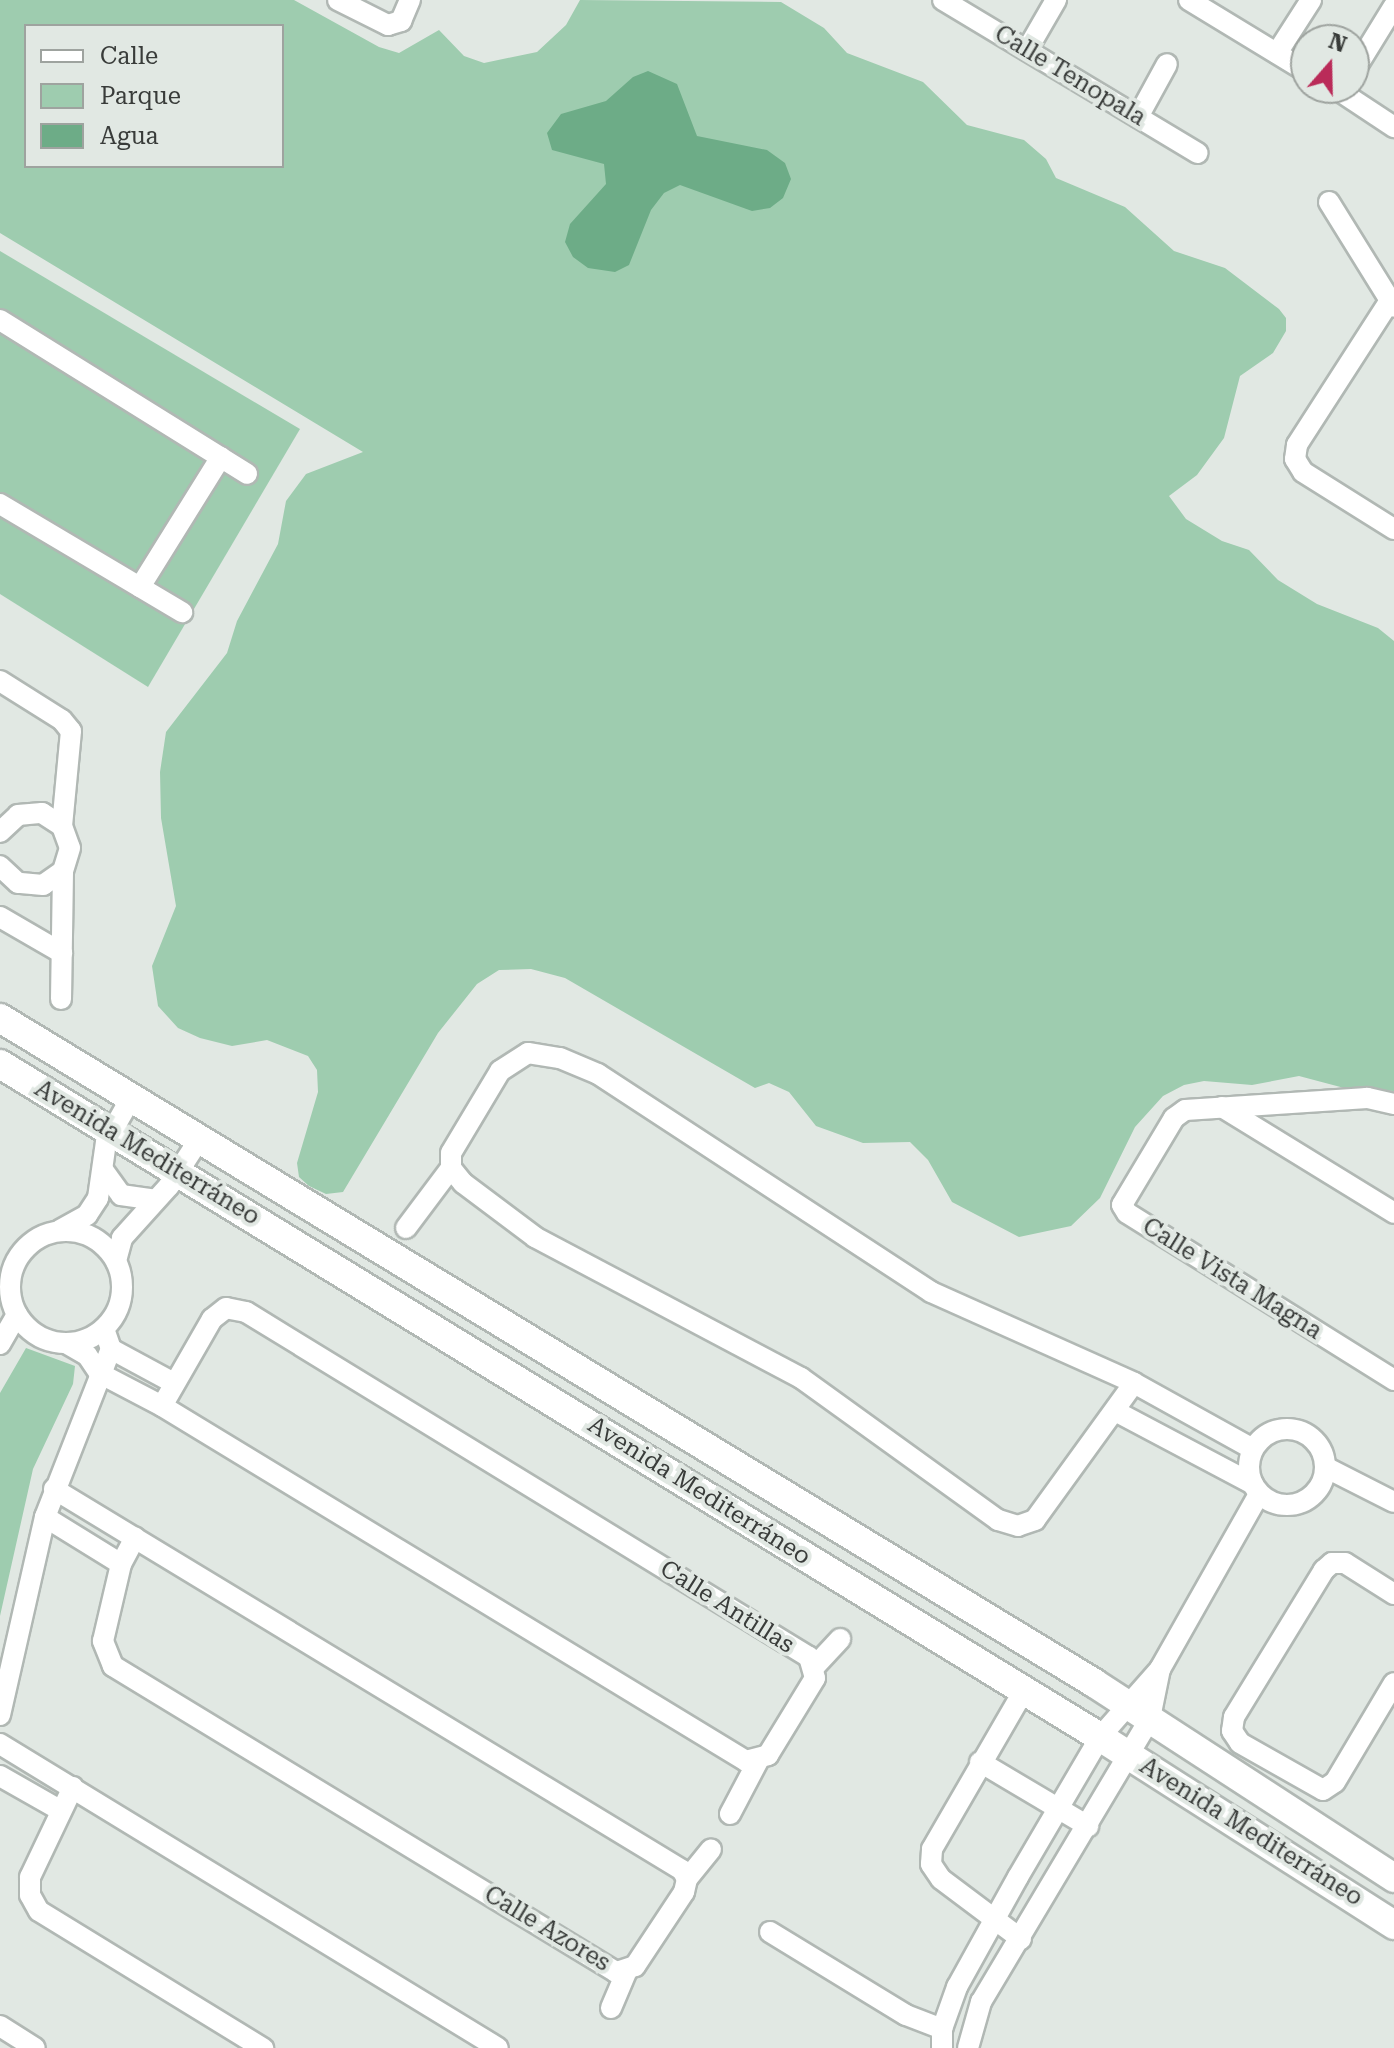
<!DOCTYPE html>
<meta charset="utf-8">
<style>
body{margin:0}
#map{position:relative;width:1394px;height:2048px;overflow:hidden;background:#e1e8e3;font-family:"Roboto Serif",serif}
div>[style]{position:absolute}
.green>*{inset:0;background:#9eccaf}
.water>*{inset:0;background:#6dac87}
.roads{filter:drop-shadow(2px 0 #b1b8b4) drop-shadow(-2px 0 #b1b8b4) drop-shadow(0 2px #b1b8b4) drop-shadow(0 -2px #b1b8b4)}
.street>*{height:20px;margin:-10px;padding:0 10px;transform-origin:10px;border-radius:10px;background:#fff}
.street>.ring{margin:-10px;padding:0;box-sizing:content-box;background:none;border:20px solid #fff;border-radius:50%}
.secondary>*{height:28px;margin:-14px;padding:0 14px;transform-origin:14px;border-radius:14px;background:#fff}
span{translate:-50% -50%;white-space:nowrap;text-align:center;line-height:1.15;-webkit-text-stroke:8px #e1e8e3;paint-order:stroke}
.street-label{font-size:24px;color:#393c3a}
.legend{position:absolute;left:24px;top:24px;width:260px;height:144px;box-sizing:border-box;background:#e1e8e3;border:2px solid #9ea39f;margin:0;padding:10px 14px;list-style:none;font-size:24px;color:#393c3a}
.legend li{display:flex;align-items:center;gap:16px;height:40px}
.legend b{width:40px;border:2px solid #9ea39f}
.north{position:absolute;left:1290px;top:24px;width:80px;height:80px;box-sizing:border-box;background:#e1e8e3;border:2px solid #9ea39f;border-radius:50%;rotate:20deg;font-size:22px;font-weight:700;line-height:32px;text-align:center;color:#393c3a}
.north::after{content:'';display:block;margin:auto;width:28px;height:36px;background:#ba2b59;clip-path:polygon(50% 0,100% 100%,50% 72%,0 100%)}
</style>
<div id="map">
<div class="green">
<i style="clip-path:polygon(evenodd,0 0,294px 0,379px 47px,399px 53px,439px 30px,464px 56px,484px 63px,537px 52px,566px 25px,580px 0,781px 2px,824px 28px,847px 53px,923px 82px,967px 125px,1024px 140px,1046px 159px,1056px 178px,1125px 207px,1174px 251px,1225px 268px,1279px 309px,1286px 318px,1286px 331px,1273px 353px,1240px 376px,1224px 438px,1197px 475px,1169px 496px,1186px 519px,1222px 541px,1249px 550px,1278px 580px,1317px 604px,1378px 628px,1394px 641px,1394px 1091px,1348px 1089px,1299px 1076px,1252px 1085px,1204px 1081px,1184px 1085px,1163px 1096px,1135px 1127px,1100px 1198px,1071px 1226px,1019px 1237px,952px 1202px,928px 1160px,910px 1142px,863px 1143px,816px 1126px,789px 1092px,769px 1083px,755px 1088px,565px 978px,531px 969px,499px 970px,477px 984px,438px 1033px,343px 1192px,326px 1194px,309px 1186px,299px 1177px,297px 1163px,318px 1092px,317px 1070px,308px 1056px,267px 1040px,232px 1046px,200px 1038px,178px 1028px,158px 1006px,152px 966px,176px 906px,161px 818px,160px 772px,166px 732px,227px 653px,237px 621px,278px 544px,286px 501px,306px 474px,363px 452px,0 233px,0 0,26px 26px,282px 26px,282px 166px,26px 166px,26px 26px)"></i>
<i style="clip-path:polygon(0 251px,300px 429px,148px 687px,0 594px)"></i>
<i style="clip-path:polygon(26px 1348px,75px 1366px,73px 1384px,33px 1469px,0 1616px,0 1393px)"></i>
</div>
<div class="water">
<i style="clip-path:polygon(648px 71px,677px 84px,697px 136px,767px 150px,785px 163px,791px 179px,783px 198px,770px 208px,752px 211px,680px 185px,664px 193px,651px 210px,629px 265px,615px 272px,588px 268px,573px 257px,565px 242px,570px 224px,606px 184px,604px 164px,552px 150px,547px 133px,561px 114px,606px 101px,633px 77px)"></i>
</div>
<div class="roads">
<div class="street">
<i style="left:338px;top:0;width:56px;rotate:26.6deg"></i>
<i style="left:388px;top:25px;width:14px;rotate:-17deg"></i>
<i style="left:401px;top:21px;width:23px;rotate:-67deg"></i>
<i style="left:943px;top:0;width:297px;rotate:31deg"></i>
<i style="left:1189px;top:0;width:137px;rotate:31.3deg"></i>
<i style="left:1027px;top:50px;width:58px;rotate:-59.9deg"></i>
<i style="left:1277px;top:53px;width:63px;rotate:-57.3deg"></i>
<i style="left:1354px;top:71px;width:76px;rotate:-58.4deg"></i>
<i style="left:1335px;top:88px;width:71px;rotate:33.5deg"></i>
<i style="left:1138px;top:117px;width:60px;rotate:-61.3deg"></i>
<i style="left:1329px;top:202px;width:123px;rotate:58.2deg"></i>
<i style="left:1389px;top:302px;width:170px;rotate:122.8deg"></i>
<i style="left:1297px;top:445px;width:14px;rotate:98deg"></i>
<i style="left:1295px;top:459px;width:15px;rotate:58deg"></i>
<i style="left:1303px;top:472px;width:107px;rotate:32.1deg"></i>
<i style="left:0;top:320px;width:291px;rotate:31.9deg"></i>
<i style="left:0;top:504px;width:212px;rotate:30.7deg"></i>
<i style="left:140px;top:587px;width:153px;rotate:-58.1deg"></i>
<i style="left:0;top:681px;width:73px;rotate:32.2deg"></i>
<i style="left:62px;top:720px;width:14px;rotate:51deg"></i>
<i style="left:71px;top:731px;width:95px;rotate:95.4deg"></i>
<i style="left:0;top:832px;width:25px;rotate:-43deg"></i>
<i style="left:18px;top:815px;width:24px;rotate:-5deg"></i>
<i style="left:42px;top:813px;width:24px;rotate:33deg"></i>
<i style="left:62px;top:826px;width:23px;rotate:70deg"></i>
<i style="left:70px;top:848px;width:24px;rotate:107deg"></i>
<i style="left:63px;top:871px;width:24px;rotate:145deg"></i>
<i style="left:43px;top:885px;width:25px;rotate:-175deg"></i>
<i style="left:18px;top:883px;width:25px;rotate:-137deg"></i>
<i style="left:0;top:917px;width:72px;rotate:30.1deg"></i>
<i style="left:61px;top:999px;width:128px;rotate:-89.1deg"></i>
<i style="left:1394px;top:1104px;width:28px;rotate:-167deg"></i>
<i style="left:1367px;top:1098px;width:182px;rotate:176.2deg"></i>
<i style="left:1185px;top:1110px;width:14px;rotate:144deg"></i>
<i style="left:1174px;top:1118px;width:101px;rotate:120.9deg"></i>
<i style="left:1122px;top:1205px;width:9px;rotate:58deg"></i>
<i style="left:1127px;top:1213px;width:315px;rotate:32deg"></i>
<i style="left:1222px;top:1107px;width:202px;rotate:31.6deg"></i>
<i style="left:103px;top:1170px;width:31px;rotate:54deg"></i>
<i style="left:121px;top:1195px;width:34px;rotate:8deg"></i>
<i style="left:406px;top:1228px;width:75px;rotate:-53.1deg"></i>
<i style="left:60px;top:1230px;width:31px;rotate:-29deg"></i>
<i style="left:87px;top:1215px;width:20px;rotate:-57deg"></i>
<i style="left:98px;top:1198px;width:57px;rotate:-81.9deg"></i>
<i style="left:106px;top:1142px;width:51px;rotate:-60.4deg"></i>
<i class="ring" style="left:10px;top:1231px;width:92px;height:92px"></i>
<i style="left:116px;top:1261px;width:24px;rotate:-75deg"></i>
<i style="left:122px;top:1238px;width:70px;rotate:-47.9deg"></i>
<i style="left:169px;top:1186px;width:57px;rotate:-57.1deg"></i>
<i style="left:66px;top:1343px;width:24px;rotate:30deg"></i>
<i style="left:87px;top:1355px;width:22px;rotate:56deg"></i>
<i style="left:99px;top:1373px;width:71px;rotate:27.6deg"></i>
<i style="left:162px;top:1406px;width:683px;rotate:31.29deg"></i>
<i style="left:746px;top:1761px;width:23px;rotate:-15deg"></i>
<i style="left:768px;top:1755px;width:90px;rotate:-58.6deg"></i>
<i style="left:815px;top:1678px;width:22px;rotate:-106deg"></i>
<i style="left:809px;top:1657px;width:660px;rotate:-148.5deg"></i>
<i style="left:246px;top:1312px;width:20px;rotate:-169deg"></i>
<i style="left:226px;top:1308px;width:18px;rotate:142deg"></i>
<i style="left:212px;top:1319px;width:100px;rotate:119.9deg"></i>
<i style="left:0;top:1344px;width:34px;rotate:-60deg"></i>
<i style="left:111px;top:1349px;width:72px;rotate:28.4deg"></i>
<i style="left:1134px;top:1383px;width:169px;rotate:125.9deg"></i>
<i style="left:1035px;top:1520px;width:18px;rotate:161deg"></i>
<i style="left:1018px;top:1526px;width:21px;rotate:-163deg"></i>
<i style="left:998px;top:1520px;width:243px;rotate:-144.2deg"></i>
<i style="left:801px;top:1378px;width:301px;rotate:-152.1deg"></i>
<i style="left:535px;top:1237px;width:90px;rotate:-143.1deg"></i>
<i style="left:463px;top:1183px;width:19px;rotate:-129deg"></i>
<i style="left:451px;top:1168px;width:15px;rotate:-90deg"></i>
<i style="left:451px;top:1153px;width:96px;rotate:-59.1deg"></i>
<i style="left:500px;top:1071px;width:33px;rotate:-33deg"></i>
<i style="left:528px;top:1053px;width:32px;rotate:9deg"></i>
<i style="left:560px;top:1058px;width:41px;rotate:22.8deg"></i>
<i style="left:598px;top:1074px;width:398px;rotate:33.2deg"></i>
<i style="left:931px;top:1292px;width:222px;rotate:24.1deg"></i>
<i style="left:1134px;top:1383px;width:136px;rotate:29deg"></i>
<i style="left:1115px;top:1411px;width:156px;rotate:27.9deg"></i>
<i class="ring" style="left:1249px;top:1429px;width:56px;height:56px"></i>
<i style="left:1325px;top:1467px;width:77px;rotate:26.9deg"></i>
<i style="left:54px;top:1489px;width:735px;rotate:31.24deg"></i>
<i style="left:682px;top:1870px;width:10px;rotate:61deg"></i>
<i style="left:687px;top:1879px;width:13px;rotate:103deg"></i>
<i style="left:684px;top:1892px;width:89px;rotate:123.5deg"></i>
<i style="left:635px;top:1966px;width:20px;rotate:162deg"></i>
<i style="left:616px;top:1972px;width:589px;rotate:-148.69deg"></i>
<i style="left:113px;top:1666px;width:27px;rotate:-112deg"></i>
<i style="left:103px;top:1641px;width:79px;rotate:-76.8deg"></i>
<i style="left:121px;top:1564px;width:30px;rotate:-62deg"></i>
<i style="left:45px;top:1517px;width:89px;rotate:31.7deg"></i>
<i style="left:1394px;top:1594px;width:58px;rotate:-147.7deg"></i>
<i style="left:1345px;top:1563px;width:13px;rotate:180deg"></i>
<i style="left:1332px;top:1563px;width:11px;rotate:139deg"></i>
<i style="left:1324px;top:1570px;width:172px;rotate:121.5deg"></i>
<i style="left:1234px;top:1717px;width:14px;rotate:98deg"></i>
<i style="left:1232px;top:1731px;width:14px;rotate:56deg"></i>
<i style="left:1240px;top:1743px;width:95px;rotate:29.5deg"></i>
<i style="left:1323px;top:1790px;width:14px;rotate:-34deg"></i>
<i style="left:1335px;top:1782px;width:115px;rotate:-59.2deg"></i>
<i style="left:815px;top:1666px;width:37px;rotate:-47deg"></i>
<i style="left:0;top:1715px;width:203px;rotate:-77.2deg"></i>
<i style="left:45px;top:1517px;width:180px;rotate:-68.6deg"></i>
<i style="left:111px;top:1349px;width:21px;rotate:-109deg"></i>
<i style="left:0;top:1744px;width:583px;rotate:31.4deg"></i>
<i style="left:980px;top:1762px;width:126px;rotate:30.7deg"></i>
<i style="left:0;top:1776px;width:67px;rotate:29.6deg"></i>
<i style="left:73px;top:1787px;width:100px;rotate:115.5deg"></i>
<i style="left:30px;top:1877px;width:18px;rotate:90deg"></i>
<i style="left:30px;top:1895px;width:18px;rotate:61deg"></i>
<i style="left:39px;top:1911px;width:263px;rotate:31.5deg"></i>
<i style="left:730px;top:1814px;width:60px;rotate:-62.2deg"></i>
<i style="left:687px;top:1879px;width:38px;rotate:-51deg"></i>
<i style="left:770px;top:1932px;width:159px;rotate:31.4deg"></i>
<i style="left:906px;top:2015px;width:39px;rotate:21deg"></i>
<i style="left:1021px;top:1939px;width:100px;rotate:-143.1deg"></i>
<i style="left:941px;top:1879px;width:18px;rotate:-124deg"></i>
<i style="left:931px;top:1864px;width:15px;rotate:-86deg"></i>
<i style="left:932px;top:1849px;width:184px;rotate:-59.9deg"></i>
<i style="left:611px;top:2008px;width:39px;rotate:-67deg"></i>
<i style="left:0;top:2026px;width:41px;rotate:32.2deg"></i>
<i style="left:942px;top:2048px;width:19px;rotate:-90deg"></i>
<i style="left:942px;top:2029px;width:45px;rotate:-70.3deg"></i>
<i style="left:957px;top:1987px;width:126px;rotate:-61deg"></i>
<i style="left:1018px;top:1877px;width:162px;rotate:-59.6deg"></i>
<i style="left:1100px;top:1737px;width:91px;rotate:-48.6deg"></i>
<i style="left:1160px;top:1669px;width:201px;rotate:-60.5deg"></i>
<i style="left:968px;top:2048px;width:48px;rotate:-74.2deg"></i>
<i style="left:981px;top:2002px;width:330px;rotate:-59.2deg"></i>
<i style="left:1150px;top:1718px;width:50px;rotate:-78.5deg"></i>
</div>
<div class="secondary">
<i style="left:0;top:1018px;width:1280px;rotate:31.29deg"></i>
<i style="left:1094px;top:1683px;width:358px;rotate:33deg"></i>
<i style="left:0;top:1064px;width:1290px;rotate:31.46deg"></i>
<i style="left:1100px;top:1737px;width:349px;rotate:32.6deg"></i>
</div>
</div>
<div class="street-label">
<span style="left:1070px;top:76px;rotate:31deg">Calle Tenopala</span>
<span style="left:147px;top:1153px;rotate:31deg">Avenida Mediterráneo</span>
<span style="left:1232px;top:1279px;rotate:32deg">Calle Vista Magna</span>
<span style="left:699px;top:1491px;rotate:32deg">Avenida Mediterráneo</span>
<span style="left:727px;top:1607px;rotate:32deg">Calle Antillas</span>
<span style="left:1251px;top:1832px;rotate:32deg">Avenida Mediterráneo</span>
<span style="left:547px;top:1929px;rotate:31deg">Calle Azores</span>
</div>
<ul class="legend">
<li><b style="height:10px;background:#fff"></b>Calle</li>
<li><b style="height:22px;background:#9eccaf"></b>Parque</li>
<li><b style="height:22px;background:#6dac87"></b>Agua</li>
</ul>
<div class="north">N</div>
</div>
